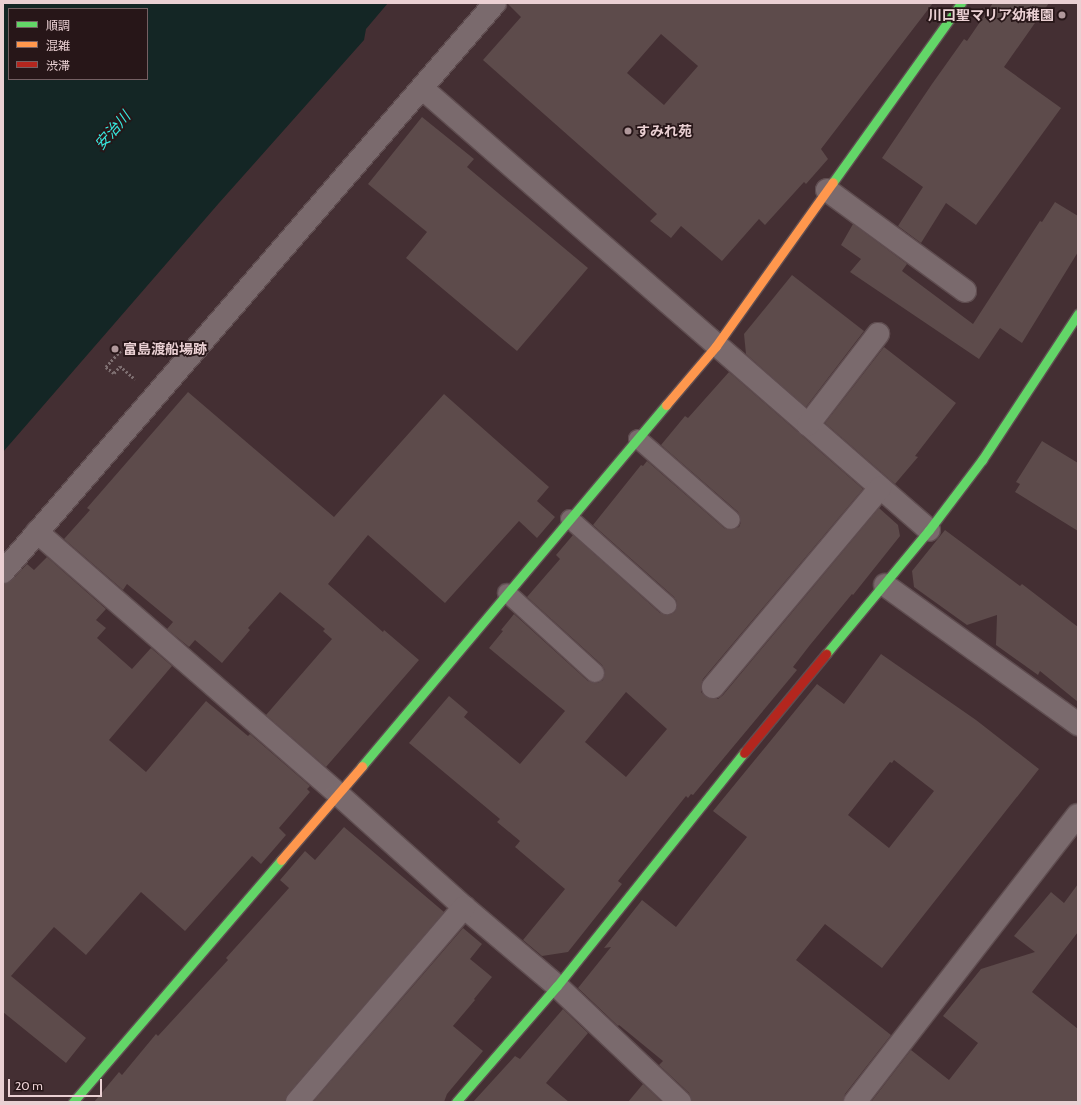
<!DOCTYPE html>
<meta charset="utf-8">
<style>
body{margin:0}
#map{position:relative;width:1081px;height:1105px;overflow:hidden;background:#442f33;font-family:Cabin,"Noto Sans JP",sans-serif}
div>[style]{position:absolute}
.water>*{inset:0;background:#142625}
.building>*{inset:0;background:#5d4b4b}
.path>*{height:2.5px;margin-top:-1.25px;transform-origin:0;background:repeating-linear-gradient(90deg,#7e6f71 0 2px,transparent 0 4px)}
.roads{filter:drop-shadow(1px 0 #5f4d50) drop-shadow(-1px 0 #5f4d50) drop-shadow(0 1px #5f4d50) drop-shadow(0 -1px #5f4d50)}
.lane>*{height:18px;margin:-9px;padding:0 9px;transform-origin:9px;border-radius:9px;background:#7a6a6d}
.street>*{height:22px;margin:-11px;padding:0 11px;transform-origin:11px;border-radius:11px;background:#7a6a6d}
.fast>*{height:9px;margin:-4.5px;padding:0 4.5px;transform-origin:4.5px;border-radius:4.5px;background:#63d668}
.slow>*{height:9px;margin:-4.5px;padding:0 4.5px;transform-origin:4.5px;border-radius:4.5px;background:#ff974d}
.jam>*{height:9px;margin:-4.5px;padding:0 4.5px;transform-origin:4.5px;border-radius:4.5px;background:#b3261e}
.dots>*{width:11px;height:11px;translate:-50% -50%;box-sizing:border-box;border:2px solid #271618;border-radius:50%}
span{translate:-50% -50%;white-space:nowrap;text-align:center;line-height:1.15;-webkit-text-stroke:3.5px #271618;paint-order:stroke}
.poi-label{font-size:14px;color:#ead0d3;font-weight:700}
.right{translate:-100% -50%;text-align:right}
.left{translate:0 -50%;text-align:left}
.water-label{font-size:15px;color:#36ebe1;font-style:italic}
.frame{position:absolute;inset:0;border:4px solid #ead0d3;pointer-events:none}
.legend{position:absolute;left:8px;top:8px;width:140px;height:72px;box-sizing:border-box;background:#271618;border:1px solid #756063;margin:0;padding:5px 7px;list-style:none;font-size:12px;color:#ead0d3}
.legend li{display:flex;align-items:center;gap:8px;height:20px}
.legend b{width:20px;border:1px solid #756063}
.scale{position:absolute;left:8px;top:1079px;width:94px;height:18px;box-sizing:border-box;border:2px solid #ead0d3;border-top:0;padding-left:5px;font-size:12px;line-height:14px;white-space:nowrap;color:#ead0d3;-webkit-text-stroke:3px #271618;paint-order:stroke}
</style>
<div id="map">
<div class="water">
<i style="clip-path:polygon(evenodd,3px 3px,388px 3px,366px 29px,364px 40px,219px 203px,3px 452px,3px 3px,9px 9px,147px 9px,147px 79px,9px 79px,9px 9px)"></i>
</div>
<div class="building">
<i style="clip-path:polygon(evenodd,507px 3px,933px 3px,821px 149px,828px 159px,806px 184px,804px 182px,765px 225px,759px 219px,722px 261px,681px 226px,671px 238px,650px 221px,657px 214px,483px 60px,521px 17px,507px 3px,661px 34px,698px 66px,664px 105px,627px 73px,661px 34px)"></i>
<i style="clip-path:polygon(993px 3px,1049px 3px,1004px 67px,1061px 108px,976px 225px,946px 203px,921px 243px,898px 226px,923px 187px,882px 158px,932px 84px,964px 39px,967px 41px)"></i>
<i style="clip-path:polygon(422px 117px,474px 159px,467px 167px,588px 268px,517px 351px,406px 258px,427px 232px,368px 184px)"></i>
<i style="clip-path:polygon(1055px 202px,1078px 216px,1078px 252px,1022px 343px,1000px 328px,979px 359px,850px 272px,861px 259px,841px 245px,853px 224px,907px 264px,902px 271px,973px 324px,1040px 221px,1042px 222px)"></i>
<i style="clip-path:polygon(792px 275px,864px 331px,806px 407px,746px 354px,744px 334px)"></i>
<i style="clip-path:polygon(884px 347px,956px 403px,915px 456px,918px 457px,895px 484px,825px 423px)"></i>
<i style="clip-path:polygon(evenodd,729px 372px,863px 489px,703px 679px,701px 685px,701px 692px,705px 696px,711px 699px,718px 699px,723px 695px,879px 508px,898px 525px,900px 536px,853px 595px,852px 594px,810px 645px,793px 667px,797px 670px,693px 795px,691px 794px,688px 798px,686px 796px,618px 881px,622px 884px,568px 952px,542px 956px,523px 940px,565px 889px,515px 847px,520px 841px,497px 822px,500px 819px,409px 743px,449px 696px,468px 712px,464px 717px,520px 764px,565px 711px,489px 648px,503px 631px,501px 630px,514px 614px,588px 681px,598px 683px,603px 680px,605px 670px,602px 665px,527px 597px,560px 559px,556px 555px,573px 535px,660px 613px,670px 615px,675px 612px,677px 602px,674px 597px,593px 525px,641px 465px,643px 466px,647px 461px,724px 528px,729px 530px,739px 527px,741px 522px,738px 512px,661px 445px,685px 416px,688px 418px,729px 372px,626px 692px,667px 729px,626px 777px,585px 742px,626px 692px)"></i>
<i style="clip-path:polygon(188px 392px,334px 517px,444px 394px,549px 487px,537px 501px,555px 517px,537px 538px,519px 521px,445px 603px,368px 535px,328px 584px,383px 632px,384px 630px,419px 660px,326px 767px,266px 715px,332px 639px,323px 631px,325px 629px,280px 592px,248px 628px,250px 630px,222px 663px,195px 640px,189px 647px,167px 629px,173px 622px,127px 584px,123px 590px,64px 539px,90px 510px,87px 508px)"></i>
<i style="clip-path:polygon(1042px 441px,1078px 463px,1078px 531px,1015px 492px,1020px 484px,1016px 482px)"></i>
<i style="clip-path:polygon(945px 530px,1020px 586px,1022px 584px,1078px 627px,1078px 702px,1040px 671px,1038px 675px,996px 645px,997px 615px,967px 625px,914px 587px,912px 571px)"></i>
<i style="clip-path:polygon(47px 557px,106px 609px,96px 620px,106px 628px,97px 638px,132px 669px,151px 648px,172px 666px,109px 740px,146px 772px,206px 701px,248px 736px,250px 734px,310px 786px,307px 789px,310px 792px,279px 828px,286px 835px,261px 864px,252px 856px,185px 931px,141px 892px,86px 955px,54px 927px,11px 976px,86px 1038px,66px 1063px,3px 1012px,3px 584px,12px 580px,27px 564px,34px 570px)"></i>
<i style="clip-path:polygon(evenodd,881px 654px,976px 720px,1039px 769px,882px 968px,825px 924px,796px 960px,891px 1035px,845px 1094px,843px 1102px,692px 1102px,689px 1093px,659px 1065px,663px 1061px,619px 1025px,618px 1026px,578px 988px,611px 947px,604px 948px,642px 900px,676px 927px,747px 837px,713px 811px,817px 684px,844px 704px,881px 654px,894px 760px,934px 791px,889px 848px,848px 815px,890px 762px,892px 763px,894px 760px)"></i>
<i style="clip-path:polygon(344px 827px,444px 912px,288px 1094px,285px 1102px,94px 1102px,119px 1072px,122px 1075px,156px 1034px,158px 1036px,228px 960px,226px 958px,289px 888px,280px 880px,305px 851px,315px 860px)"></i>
<i style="clip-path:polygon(1078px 884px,1078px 932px,1032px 992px,1078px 1029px,1078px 1102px,871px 1102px,911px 1050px,949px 1080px,978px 1043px,943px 1016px,981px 969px,1035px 952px,1014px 936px,1051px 892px,1064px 903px)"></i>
<i style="clip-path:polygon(463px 928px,482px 944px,470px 959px,492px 977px,474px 999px,475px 1000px,453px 1026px,483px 1051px,447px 1094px,444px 1102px,313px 1102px)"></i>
<i style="clip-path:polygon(563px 1009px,588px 1033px,546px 1083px,569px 1102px,473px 1102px,515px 1056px,520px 1059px)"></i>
<i style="clip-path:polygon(643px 1084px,662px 1102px,628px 1102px)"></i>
</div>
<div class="path">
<i style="left:121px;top:351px;width:22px;rotate:133deg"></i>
<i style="left:106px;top:367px;width:10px;rotate:37deg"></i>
<i style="left:114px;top:373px;width:9px;rotate:-49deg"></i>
<i style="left:120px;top:366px;width:20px;rotate:41deg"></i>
</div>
<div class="roads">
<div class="lane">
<i style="left:638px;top:439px;width:123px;rotate:41.1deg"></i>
<i style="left:570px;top:519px;width:130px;rotate:41.6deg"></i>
<i style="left:507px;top:593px;width:119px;rotate:42.3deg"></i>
</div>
<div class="street">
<i style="left:423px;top:89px;width:671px;rotate:41.07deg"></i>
<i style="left:827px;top:190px;width:171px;rotate:36.2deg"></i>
<i style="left:808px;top:425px;width:115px;rotate:-52.4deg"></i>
<i style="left:37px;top:532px;width:399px;rotate:41deg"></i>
<i style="left:338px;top:794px;width:169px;rotate:41.9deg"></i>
<i style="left:464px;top:907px;width:122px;rotate:40.3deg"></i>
<i style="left:557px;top:986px;width:169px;rotate:43.3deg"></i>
<i style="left:3px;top:572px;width:752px;rotate:-49.15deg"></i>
<i style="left:885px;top:585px;width:238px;rotate:35.8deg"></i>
<i style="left:713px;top:687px;width:260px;rotate:-50deg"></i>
<i style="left:297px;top:1102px;width:257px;rotate:-49.4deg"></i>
<i style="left:855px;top:1102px;width:363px;rotate:-52.2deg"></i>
</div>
<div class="fast">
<i style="left:833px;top:182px;width:220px;rotate:-54.4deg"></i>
<i style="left:826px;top:654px;width:161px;rotate:-50.3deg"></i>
<i style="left:929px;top:530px;width:88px;rotate:-52.9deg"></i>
<i style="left:982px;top:460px;width:175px;rotate:-56.7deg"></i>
<i style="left:362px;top:766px;width:472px;rotate:-49.9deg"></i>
<i style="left:73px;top:1102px;width:319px;rotate:-49.3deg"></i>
<i style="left:456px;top:1102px;width:154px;rotate:-49deg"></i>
<i style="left:557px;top:986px;width:299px;rotate:-51.3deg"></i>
</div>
<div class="slow">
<i style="left:666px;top:405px;width:77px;rotate:-49.7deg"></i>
<i style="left:716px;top:346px;width:201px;rotate:-54.5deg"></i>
<i style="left:281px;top:860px;width:124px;rotate:-49.2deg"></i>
</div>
<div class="jam">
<i style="left:744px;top:753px;width:129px;rotate:-50.4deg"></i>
</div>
</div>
<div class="dots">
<i style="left:1062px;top:15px;background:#b0989b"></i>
<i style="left:628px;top:131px;background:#b0989b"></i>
<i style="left:115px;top:349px;background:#b0989b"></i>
</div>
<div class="poi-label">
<span class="right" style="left:1054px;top:15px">川口聖マリア幼稚園</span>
<span class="left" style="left:636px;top:131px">すみれ苑</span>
<span class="left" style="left:123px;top:349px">富島渡船場跡</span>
</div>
<div class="water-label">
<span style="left:113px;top:131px;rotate:-49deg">安治川</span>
</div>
<div class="frame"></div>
<ul class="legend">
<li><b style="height:5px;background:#63d668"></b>順調</li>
<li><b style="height:5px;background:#ff974d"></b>混雑</li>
<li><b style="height:5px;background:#b3261e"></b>渋滞</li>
</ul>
<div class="scale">20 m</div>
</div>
